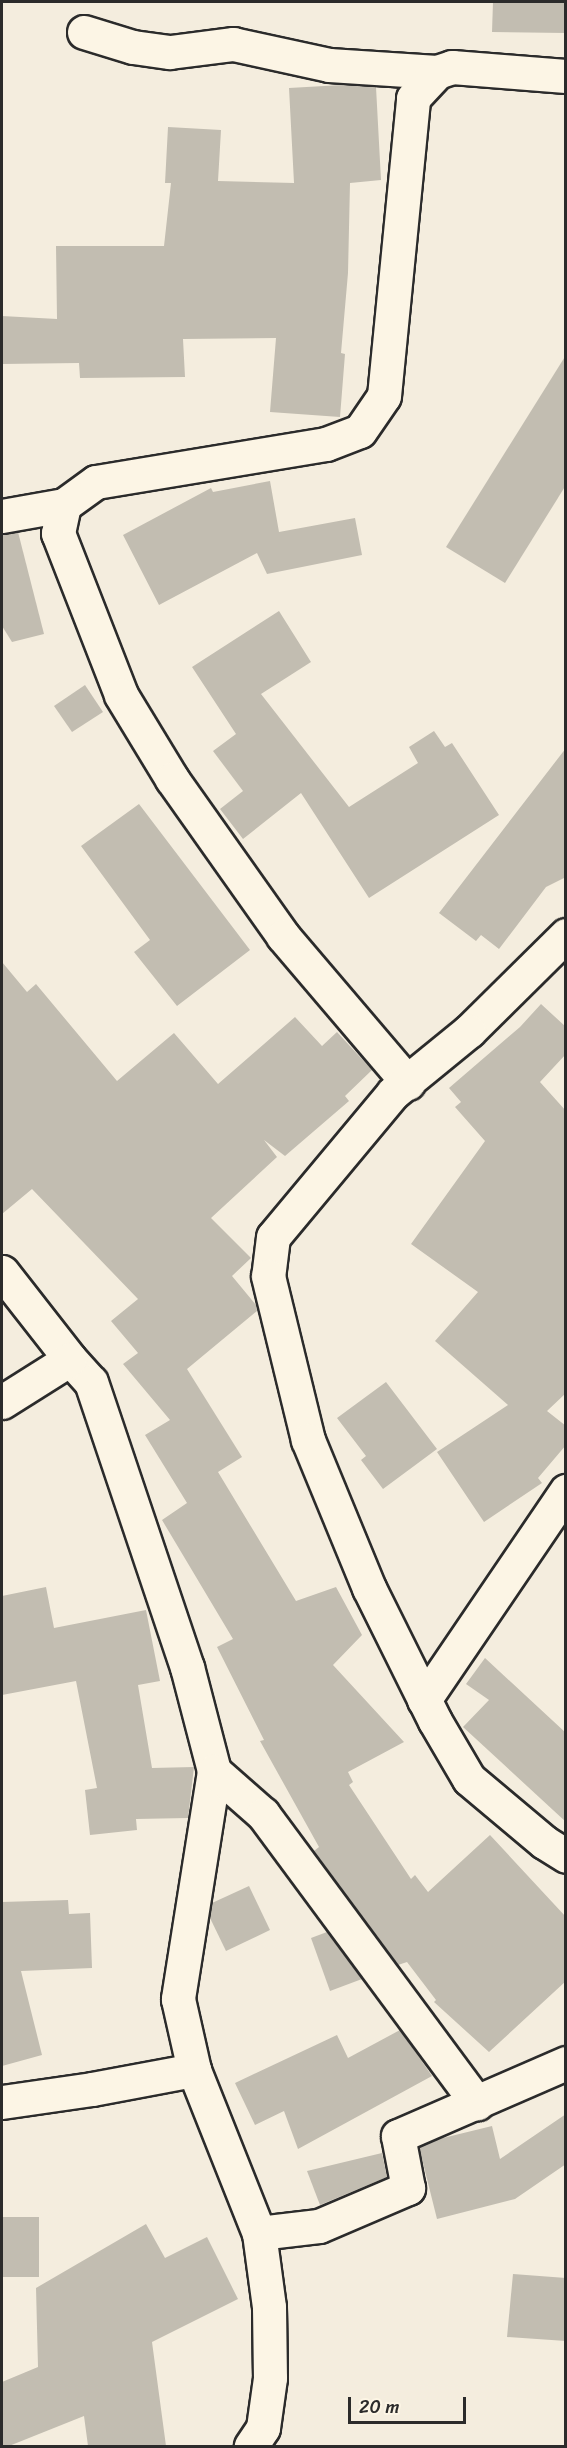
<!DOCTYPE html>
<style>
body{margin:0}
#map{position:relative;width:567px;height:2448px;overflow:hidden;background:#f4edde;font-family:Sriracha,sans-serif}
div>[style]{position:absolute}
.building>*{inset:0;background:#c2bdb1}
.roads{filter:drop-shadow(2px 0 #2b2b2b) drop-shadow(-2px 0 #2b2b2b) drop-shadow(0 2px #2b2b2b) drop-shadow(0 -2px #2b2b2b)}
.street>*{height:33px;margin:-16.5px;padding:0 16.5px;transform-origin:16.5px;border-radius:16.5px;background:#fcf5e5}
span{translate:-50% -50%;white-space:nowrap;text-align:center;line-height:1.15;-webkit-text-stroke:6px #fcf5e5;paint-order:stroke}
.frame{position:absolute;inset:0;border:3px solid #2b2b2b;pointer-events:none}
.scale{position:absolute;left:348px;top:2397px;width:118px;height:27px;box-sizing:border-box;border:3px solid #2b2b2b;border-top:0;padding-left:8px;font-size:18px;line-height:21px;white-space:nowrap;color:#2b2b2b;-webkit-text-stroke:4px #fcf5e5;paint-order:stroke}
</style>
<div id="map">
<div class="building">
<i style="clip-path:polygon(493px 2px,566px 2px,566px 33px,492px 32px)"></i>
<i style="clip-path:polygon(342px 85px,376px 87px,381px 180px,350px 183px,348px 273px,341px 353px,345px 354px,340px 417px,270px 412px,276px 338px,183px 339px,185px 377px,80px 378px,79px 363px,2px 364px,2px 316px,57px 319px,56px 246px,164px 246px,171px 183px,165px 183px,168px 127px,221px 130px,218px 181px,294px 183px,289px 88px)"></i>
<i style="clip-path:polygon(566px 355px,566px 485px,505px 583px,446px 547px)"></i>
<i style="clip-path:polygon(270px 481px,279px 532px,355px 518px,362px 555px,267px 574px,257px 553px,159px 605px,123px 535px,211px 488px,213px 492px)"></i>
<i style="clip-path:polygon(18px 532px,44px 634px,12px 642px,2px 626px,2px 534px)"></i>
<i style="clip-path:polygon(279px 611px,311px 662px,261px 694px,349px 807px,418px 763px,409px 747px,434px 731px,445px 747px,452px 743px,499px 815px,369px 898px,301px 793px,243px 839px,220px 809px,243px 791px,213px 751px,236px 734px,192px 667px)"></i>
<i style="clip-path:polygon(85px 685px,103px 712px,72px 732px,54px 706px)"></i>
<i style="clip-path:polygon(566px 748px,566px 877px,546px 887px,499px 949px,481px 935px,476px 941px,439px 913px)"></i>
<i style="clip-path:polygon(139px 804px,250px 950px,177px 1006px,134px 952px,150px 940px,81px 846px)"></i>
<i style="clip-path:polygon(2px 962px,27px 992px,36px 984px,117px 1081px,174px 1033px,218px 1084px,295px 1017px,322px 1046px,337px 1032px,372px 1070px,345px 1096px,349px 1101px,285px 1156px,264px 1140px,277px 1157px,211px 1218px,251px 1258px,232px 1276px,256px 1305px,257px 1311px,187px 1369px,242px 1457px,218px 1472px,296px 1601px,336px 1587px,362px 1635px,333px 1665px,404px 1742px,348px 1772px,353px 1782px,349px 1785px,411px 1879px,415px 1875px,428px 1892px,490px 1835px,566px 1917px,566px 1981px,489px 2052px,434px 2002px,436px 2000px,407px 1962px,398px 1965px,314px 1851px,319px 1847px,260px 1741px,264px 1740px,217px 1647px,233px 1639px,162px 1520px,187px 1503px,145px 1435px,170px 1420px,123px 1364px,138px 1353px,111px 1321px,138px 1299px,32px 1189px,2px 1214px)"></i>
<i style="clip-path:polygon(541px 1004px,566px 1027px,566px 1054px,540px 1082px,566px 1111px,566px 1393px,547px 1411px,566px 1426px,566px 1445px,538px 1478px,542px 1483px,484px 1522px,437px 1452px,508px 1405px,435px 1341px,478px 1292px,411px 1244px,485px 1141px,455px 1107px,461px 1102px,449px 1088px,520px 1027px)"></i>
<i style="clip-path:polygon(386px 1382px,437px 1449px,383px 1489px,361px 1460px,366px 1456px,337px 1418px)"></i>
<i style="clip-path:polygon(46px 1587px,54px 1628px,146px 1610px,160px 1681px,138px 1685px,152px 1768px,194px 1767px,188px 1818px,136px 1819px,137px 1830px,90px 1835px,85px 1790px,97px 1788px,76px 1681px,2px 1695px,2px 1596px)"></i>
<i style="clip-path:polygon(485px 1658px,566px 1733px,566px 1822px,463px 1727px,489px 1700px,466px 1684px)"></i>
<i style="clip-path:polygon(249px 1886px,270px 1930px,226px 1951px,210px 1918px,212px 1903px)"></i>
<i style="clip-path:polygon(68px 1900px,69px 1914px,90px 1913px,92px 1968px,21px 1971px,42px 2055px,2px 2066px,2px 1902px)"></i>
<i style="clip-path:polygon(327px 1932px,362px 1979px,330px 1991px,311px 1938px)"></i>
<i style="clip-path:polygon(400px 2030px,432px 2076px,298px 2149px,284px 2111px,255px 2125px,235px 2083px,337px 2035px,348px 2058px)"></i>
<i style="clip-path:polygon(566px 2114px,566px 2164px,515px 2199px,437px 2219px,419px 2147px,439px 2139px,492px 2126px,500px 2159px)"></i>
<i style="clip-path:polygon(382px 2153px,387px 2177px,320px 2205px,307px 2171px)"></i>
<i style="clip-path:polygon(2px 2217px,39px 2217px,39px 2277px,2px 2277px)"></i>
<i style="clip-path:polygon(146px 2224px,165px 2258px,207px 2237px,238px 2299px,152px 2342px,166px 2446px,88px 2446px,84px 2416px,9px 2446px,2px 2446px,2px 2382px,38px 2367px,36px 2288px)"></i>
<i style="clip-path:polygon(513px 2274px,566px 2278px,566px 2341px,507px 2337px)"></i>
</div>
<div class="roads">
<div class="street">
<i style="left:84px;top:32px;width:51px;rotate:17deg"></i>
<i style="left:133px;top:47px;width:37px;rotate:8deg"></i>
<i style="left:170px;top:52px;width:64px;rotate:-7.2deg"></i>
<i style="left:233px;top:44px;width:98px;rotate:12.3deg"></i>
<i style="left:329px;top:65px;width:108px;rotate:3.7deg"></i>
<i style="left:437px;top:72px;width:16px;rotate:-18deg"></i>
<i style="left:452px;top:67px;width:114px;rotate:4.5deg"></i>
<i style="left:64px;top:505px;width:29px;rotate:102deg"></i>
<i style="left:58px;top:533px;width:174px;rotate:68.7deg"></i>
<i style="left:121px;top:695px;width:98px;rotate:58.7deg"></i>
<i style="left:172px;top:779px;width:192px;rotate:54.7deg"></i>
<i style="left:283px;top:936px;width:193px;rotate:49.6deg"></i>
<i style="left:2px;top:516px;width:63px;rotate:-10.1deg"></i>
<i style="left:64px;top:505px;width:39px;rotate:-36deg"></i>
<i style="left:96px;top:482px;width:233px;rotate:-9.4deg"></i>
<i style="left:326px;top:444px;width:36px;rotate:-21deg"></i>
<i style="left:360px;top:431px;width:42px;rotate:-55.6deg"></i>
<i style="left:384px;top:396px;width:299px;rotate:-84.4deg"></i>
<i style="left:413px;top:98px;width:35px;rotate:-47deg"></i>
<i style="left:566px;top:935px;width:136px;rotate:135.3deg"></i>
<i style="left:469px;top:1031px;width:98px;rotate:140.8deg"></i>
<i style="left:393px;top:1093px;width:187px;rotate:129.8deg"></i>
<i style="left:273px;top:1237px;width:39px;rotate:97deg"></i>
<i style="left:268px;top:1276px;width:169px;rotate:76.3deg"></i>
<i style="left:308px;top:1440px;width:160px;rotate:67.6deg"></i>
<i style="left:369px;top:1588px;width:148px;rotate:63.6deg"></i>
<i style="left:435px;top:1721px;width:67px;rotate:59.6deg"></i>
<i style="left:469px;top:1779px;width:98px;rotate:40deg"></i>
<i style="left:544px;top:1842px;width:26px;rotate:32deg"></i>
<i style="left:2px;top:1272px;width:110px;rotate:52deg"></i>
<i style="left:70px;top:1359px;width:31px;rotate:48deg"></i>
<i style="left:91px;top:1382px;width:301px;rotate:71.4deg"></i>
<i style="left:187px;top:1667px;width:107px;rotate:75.4deg"></i>
<i style="left:214px;top:1771px;width:231px;rotate:99deg"></i>
<i style="left:178px;top:1999px;width:73px;rotate:77.3deg"></i>
<i style="left:194px;top:2070px;width:175px;rotate:68.3deg"></i>
<i style="left:259px;top:2233px;width:75px;rotate:82.3deg"></i>
<i style="left:269px;top:2307px;width:71px;rotate:89.2deg"></i>
<i style="left:270px;top:2378px;width:50px;rotate:98deg"></i>
<i style="left:263px;top:2428px;width:22px;rotate:124deg"></i>
<i style="left:2px;top:1402px;width:80px;rotate:-32.3deg"></i>
<i style="left:424px;top:1700px;width:253px;rotate:-55.8deg"></i>
<i style="left:214px;top:1771px;width:65px;rotate:41.3deg"></i>
<i style="left:263px;top:1814px;width:360px;rotate:53.5deg"></i>
<i style="left:2px;top:2102px;width:91px;rotate:-8.2deg"></i>
<i style="left:92px;top:2089px;width:104px;rotate:-10.6deg"></i>
<i style="left:259px;top:2233px;width:60px;rotate:-6.7deg"></i>
<i style="left:319px;top:2226px;width:97px;rotate:-23.1deg"></i>
<i style="left:408px;top:2188px;width:53px;rotate:-100.9deg"></i>
<i style="left:398px;top:2136px;width:183px;rotate:-23.5deg"></i>
</div>
</div>
<div class="frame"></div>
<div class="scale">20 m</div>
</div>
